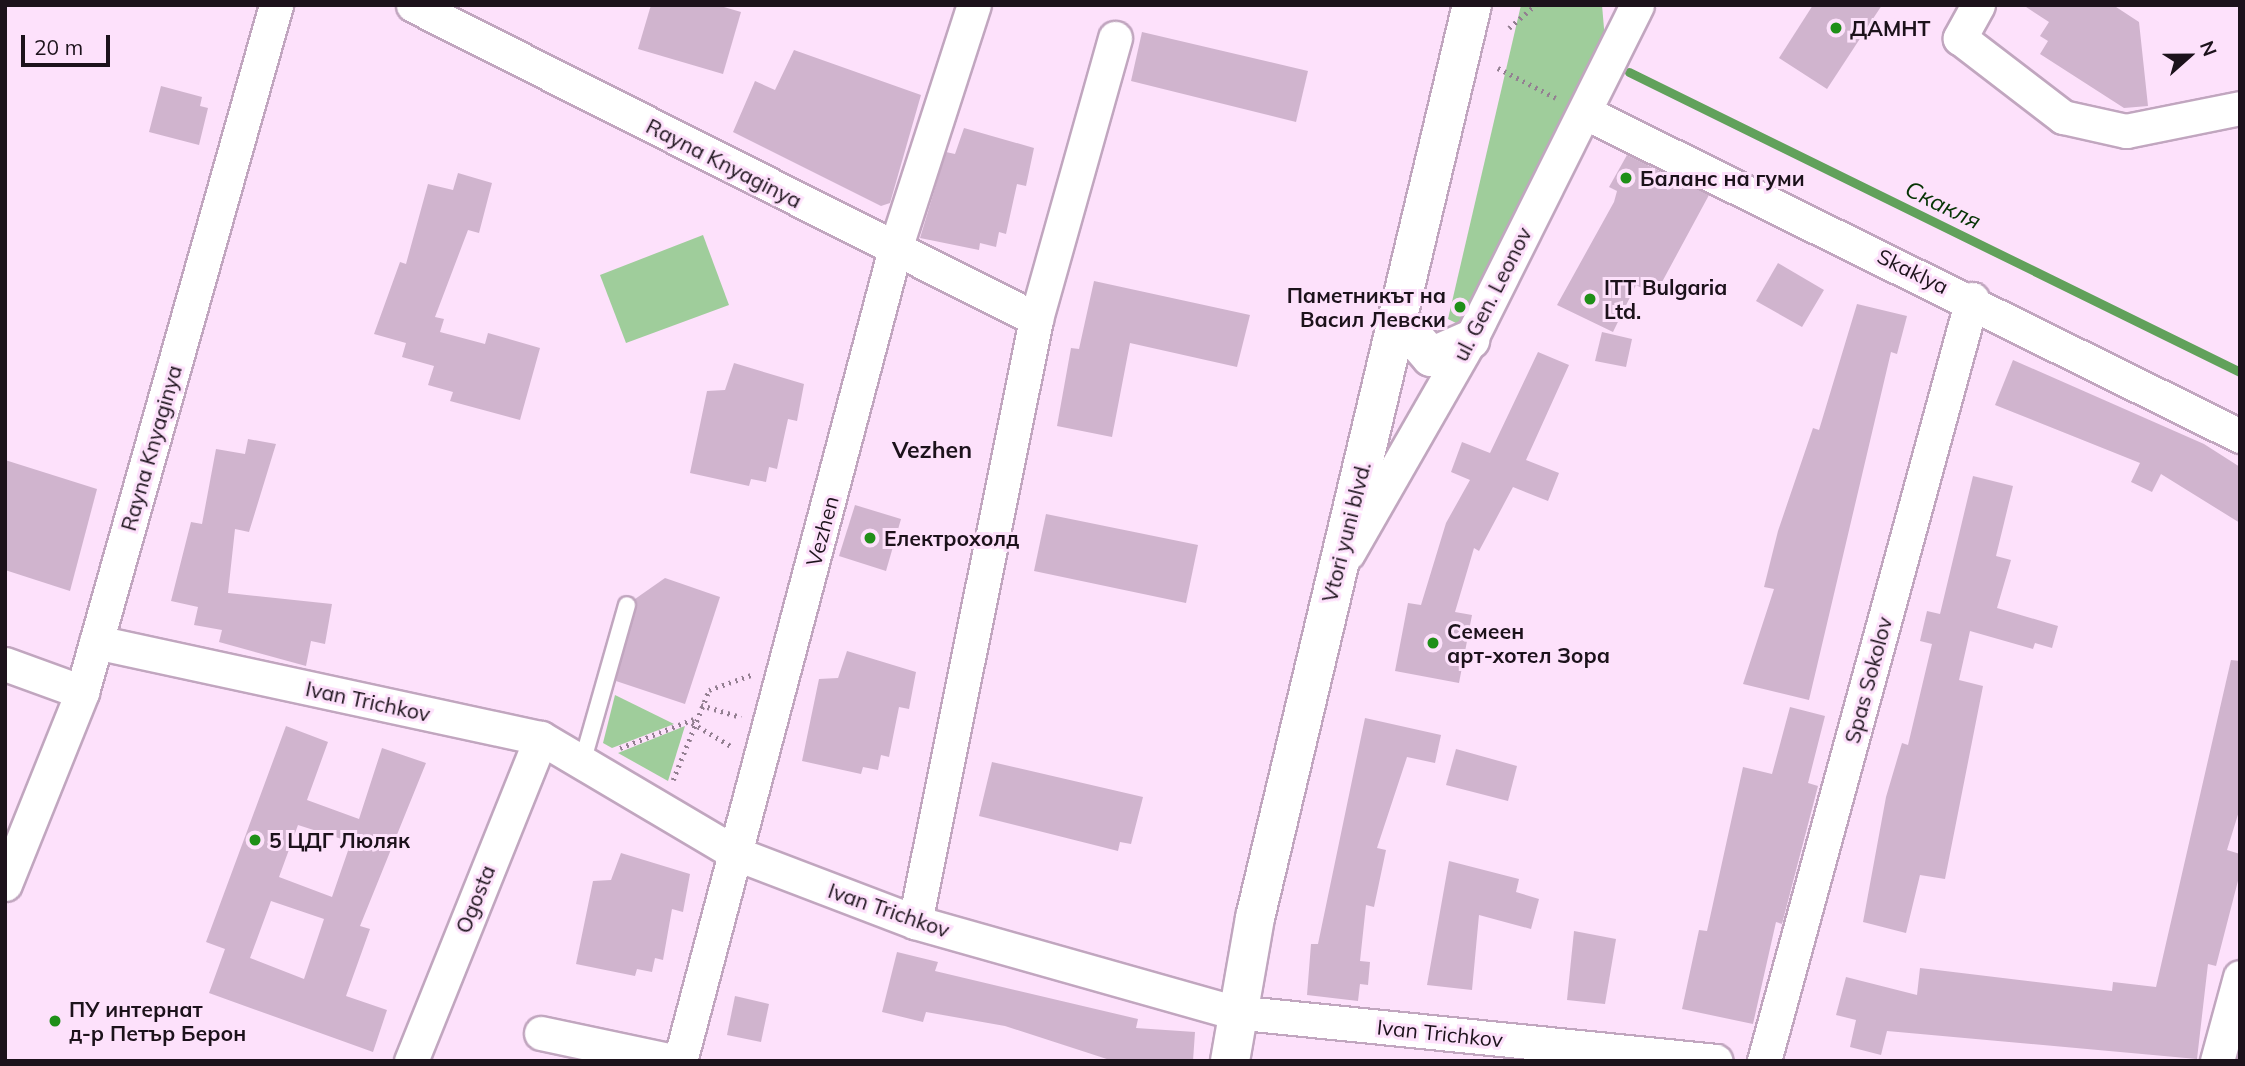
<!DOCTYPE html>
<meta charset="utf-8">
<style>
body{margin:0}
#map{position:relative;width:2245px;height:1066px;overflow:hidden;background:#fde1fb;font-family:Mulish,sans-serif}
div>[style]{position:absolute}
.green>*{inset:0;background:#9fcd9b}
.stream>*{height:9px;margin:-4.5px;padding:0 4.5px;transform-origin:4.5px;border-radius:4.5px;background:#61a15b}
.building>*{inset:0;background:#d0b4ce}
.path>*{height:4.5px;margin-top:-2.25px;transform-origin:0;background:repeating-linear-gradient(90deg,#937f91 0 2px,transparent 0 7px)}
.roads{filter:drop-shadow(2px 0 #c1a6bf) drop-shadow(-2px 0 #c1a6bf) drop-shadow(0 2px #c1a6bf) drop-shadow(0 -2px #c1a6bf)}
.lane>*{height:16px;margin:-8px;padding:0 8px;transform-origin:8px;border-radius:8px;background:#fff}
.street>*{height:33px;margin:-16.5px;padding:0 16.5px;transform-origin:16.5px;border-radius:16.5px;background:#fff}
.secondary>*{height:38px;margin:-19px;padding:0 19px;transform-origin:19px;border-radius:19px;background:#fff}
.dots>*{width:19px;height:19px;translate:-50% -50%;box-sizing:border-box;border:4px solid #fde1fb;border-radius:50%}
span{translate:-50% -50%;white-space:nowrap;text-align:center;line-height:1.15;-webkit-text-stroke:6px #fde1fb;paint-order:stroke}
.poi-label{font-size:21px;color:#1c121b;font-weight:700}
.left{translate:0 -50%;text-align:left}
.right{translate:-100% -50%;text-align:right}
.street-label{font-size:21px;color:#1c121b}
.water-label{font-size:23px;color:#053403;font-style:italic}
.neighbourhood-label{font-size:23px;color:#1c121b;font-weight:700}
.frame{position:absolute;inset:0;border:7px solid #1c121b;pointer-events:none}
.north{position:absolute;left:2154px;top:21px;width:70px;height:70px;-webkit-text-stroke:5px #fde1fb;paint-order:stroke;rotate:69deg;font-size:19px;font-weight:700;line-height:28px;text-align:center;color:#1c121b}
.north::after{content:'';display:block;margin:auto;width:24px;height:32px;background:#1c121b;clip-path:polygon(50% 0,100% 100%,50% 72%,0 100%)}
.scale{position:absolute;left:21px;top:35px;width:89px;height:32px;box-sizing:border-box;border:4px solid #1c121b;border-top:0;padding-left:9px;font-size:21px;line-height:24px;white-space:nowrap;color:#1c121b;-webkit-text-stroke:5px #fde1fb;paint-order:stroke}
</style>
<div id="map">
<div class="green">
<i style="clip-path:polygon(1521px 5px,1602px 5px,1605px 40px,1460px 325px,1448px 319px)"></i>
<i style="clip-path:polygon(703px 235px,729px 305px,626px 343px,600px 275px)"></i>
<i style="clip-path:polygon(615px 695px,674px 724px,612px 748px,603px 743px)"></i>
<i style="clip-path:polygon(685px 726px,668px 781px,618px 753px)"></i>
</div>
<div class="stream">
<i style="left:1629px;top:72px;width:681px;rotate:26.15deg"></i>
</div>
<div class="building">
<i style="clip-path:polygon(651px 5px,717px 5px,741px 12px,723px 74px,638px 49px)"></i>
<i style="clip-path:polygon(1813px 5px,1882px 5px,1827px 89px,1779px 58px)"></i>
<i style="clip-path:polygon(2023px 5px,2113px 5px,2139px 22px,2148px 106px,2124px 108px,2040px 54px,2048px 41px,2040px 36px,2049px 22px)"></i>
<i style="clip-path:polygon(1142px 32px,1308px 71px,1296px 122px,1131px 81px)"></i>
<i style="clip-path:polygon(794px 50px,921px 95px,890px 203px,881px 206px,733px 132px,755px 81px,775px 90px)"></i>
<i style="clip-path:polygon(161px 86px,202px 97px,200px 106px,208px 108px,199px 145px,149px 132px)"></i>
<i style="clip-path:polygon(964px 128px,1034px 148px,1026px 186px,1017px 184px,1006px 234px,999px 232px,996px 247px,980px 243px,979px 250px,920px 238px,946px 152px,955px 154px)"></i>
<i style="clip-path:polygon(1627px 155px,1709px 195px,1655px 295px,1636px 285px,1613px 332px,1557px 305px,1614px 202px,1617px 191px,1609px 187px)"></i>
<i style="clip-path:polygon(458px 173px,492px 183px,479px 233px,468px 230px,435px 317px,444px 319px,440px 332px,485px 344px,488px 333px,540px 348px,520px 420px,450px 401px,453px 392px,428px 385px,434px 366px,402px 357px,406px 343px,374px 334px,400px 262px,406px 264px,428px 184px,453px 190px)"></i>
<i style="clip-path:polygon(1778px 263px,1824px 290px,1802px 327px,1756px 301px)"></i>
<i style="clip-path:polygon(1094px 281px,1250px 315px,1237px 367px,1130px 343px,1112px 437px,1057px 426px,1071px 348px,1079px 349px)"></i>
<i style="clip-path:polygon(1857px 304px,1907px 316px,1897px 354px,1891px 352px,1809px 700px,1743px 684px,1774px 589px,1764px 587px,1778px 531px,1813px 428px,1819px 430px)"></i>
<i style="clip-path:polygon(1602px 332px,1632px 339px,1626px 367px,1595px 361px)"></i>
<i style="clip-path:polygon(1538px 352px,1569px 365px,1526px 460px,1559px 473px,1548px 501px,1513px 487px,1479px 551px,1474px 548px,1455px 612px,1472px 615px,1459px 683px,1395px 671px,1408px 603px,1421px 605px,1446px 523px,1470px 480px,1451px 472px,1462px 442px,1490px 453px)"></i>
<i style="clip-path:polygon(2013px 360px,2204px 444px,2240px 467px,2240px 523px,2161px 474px,2152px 492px,2131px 482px,2140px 463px,1995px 405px)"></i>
<i style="clip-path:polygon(734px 363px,804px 384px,797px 421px,788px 419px,777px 469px,769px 467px,766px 482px,751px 479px,749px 486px,690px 473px,707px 391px,725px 390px)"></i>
<i style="clip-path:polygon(248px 439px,276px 444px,249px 532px,235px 529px,228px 593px,332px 604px,325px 644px,311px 641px,306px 666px,219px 642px,222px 630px,194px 625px,198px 607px,171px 601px,191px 522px,202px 524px,216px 449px,245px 454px)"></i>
<i style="clip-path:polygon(5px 460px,97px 489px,70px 591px,5px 570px)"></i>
<i style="clip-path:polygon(1973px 476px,2013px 486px,1996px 556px,2011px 560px,1997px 608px,2058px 626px,2052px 648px,2035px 643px,2033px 649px,1970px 631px,1959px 680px,1983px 686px,1945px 879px,1920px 875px,1906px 933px,1863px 922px,1886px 797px,1902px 743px,1908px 745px,1932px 644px,1920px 641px,1927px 611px,1940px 614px)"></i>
<i style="clip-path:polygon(855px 505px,901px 519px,886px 571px,839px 556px)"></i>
<i style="clip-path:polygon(1046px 514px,1198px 545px,1186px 603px,1034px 571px)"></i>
<i style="clip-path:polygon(665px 578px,720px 597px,685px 704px,616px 681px,635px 599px)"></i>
<i style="clip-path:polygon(847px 651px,916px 672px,909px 709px,899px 707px,889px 757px,881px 755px,878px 770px,863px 767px,861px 774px,802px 761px,819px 679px,838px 678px)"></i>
<i style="clip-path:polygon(2231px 660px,2240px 661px,2240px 808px,2227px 850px,2240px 854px,2240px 873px,2216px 966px,2208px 964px,2197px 1059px,1887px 1031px,1881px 1055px,1850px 1047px,1856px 1020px,1836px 1015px,1846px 977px,1917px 995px,1920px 968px,2112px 991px,2113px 982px,2156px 987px)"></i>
<i style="clip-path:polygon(1790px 707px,1825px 716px,1808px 783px,1818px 786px,1782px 924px,1776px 922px,1753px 1024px,1682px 1009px,1699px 930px,1707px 931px,1743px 767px,1772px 774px)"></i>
<i style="clip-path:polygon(1365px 718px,1441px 735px,1435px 763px,1407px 757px,1377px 848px,1386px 850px,1374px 907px,1366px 905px,1360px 961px,1370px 962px,1368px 985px,1360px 984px,1358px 1001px,1307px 995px,1311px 944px,1318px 944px)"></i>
<i style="clip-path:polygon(evenodd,286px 726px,328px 742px,307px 800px,359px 819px,382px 748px,426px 763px,360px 926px,370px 929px,346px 996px,387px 1010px,373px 1052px,209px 993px,225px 949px,206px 942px,286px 726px,298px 825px,351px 842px,332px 897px,279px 877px,298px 825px,286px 726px,271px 901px,324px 919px,304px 979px,250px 958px,271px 901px)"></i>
<i style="clip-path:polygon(1456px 749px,1517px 766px,1508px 801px,1446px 785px)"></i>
<i style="clip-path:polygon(992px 762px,1143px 797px,1131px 844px,1120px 842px,1118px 851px,979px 816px)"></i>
<i style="clip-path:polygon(621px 853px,690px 874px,683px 912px,672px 909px,663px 960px,655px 958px,652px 972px,637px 969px,635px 976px,576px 964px,593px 881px,611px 880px)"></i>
<i style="clip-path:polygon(1449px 861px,1519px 879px,1516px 892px,1539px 899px,1531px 929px,1479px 915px,1472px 990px,1427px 985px)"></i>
<i style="clip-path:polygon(1574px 931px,1616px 939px,1605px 1004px,1567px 1000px)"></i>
<i style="clip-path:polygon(897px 952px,938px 962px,935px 971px,1138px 1019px,1136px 1028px,1195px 1032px,1193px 1061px,1113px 1061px,1005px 1026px,926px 1012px,923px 1022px,882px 1012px)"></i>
<i style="clip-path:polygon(735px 996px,769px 1004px,761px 1042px,727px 1035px)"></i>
</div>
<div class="path">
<i style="left:1509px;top:28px;width:35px;rotate:-41deg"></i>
<i style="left:1498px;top:68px;width:65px;rotate:27.3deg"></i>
<i style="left:701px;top:705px;width:42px;rotate:16.7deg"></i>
<i style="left:692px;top:723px;width:45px;rotate:30.5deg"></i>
<i style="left:620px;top:748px;width:79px;rotate:-21.4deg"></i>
<i style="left:673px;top:780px;width:97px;rotate:-68.2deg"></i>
<i style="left:709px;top:690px;width:45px;rotate:-19.7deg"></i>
</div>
<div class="roads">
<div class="lane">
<i style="left:582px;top:763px;width:164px;rotate:-74.1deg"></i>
</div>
<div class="street">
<i style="left:413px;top:5px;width:698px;rotate:26.75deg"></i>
<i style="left:1978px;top:5px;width:38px;rotate:119deg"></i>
<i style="left:1960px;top:38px;width:130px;rotate:37.5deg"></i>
<i style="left:2063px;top:117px;width:65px;rotate:12.5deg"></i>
<i style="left:2126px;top:131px;width:116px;rotate:-11.4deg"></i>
<i style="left:1584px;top:112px;width:732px;rotate:26.28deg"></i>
<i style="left:1348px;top:553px;width:245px;rotate:-60.2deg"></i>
<i style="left:1470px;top:340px;width:374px;rotate:-63.5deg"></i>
<i style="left:96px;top:642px;width:455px;rotate:12.2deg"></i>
<i style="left:541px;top:738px;width:228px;rotate:30.6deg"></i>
<i style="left:737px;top:854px;width:191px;rotate:20.9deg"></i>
<i style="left:915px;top:922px;width:331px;rotate:15.8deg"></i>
<i style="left:1234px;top:1012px;width:484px;rotate:5.8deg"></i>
<i style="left:5px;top:664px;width:82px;rotate:20deg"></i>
<i style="left:5px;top:884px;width:207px;rotate:-68.1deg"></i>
<i style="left:82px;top:692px;width:714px;rotate:-74.23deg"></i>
<i style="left:915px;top:922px;width:615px;rotate:-78.65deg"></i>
<i style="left:1036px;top:319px;width:292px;rotate:-74.3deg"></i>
<i style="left:541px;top:1033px;width:135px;rotate:12deg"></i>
<i style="left:411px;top:1061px;width:348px;rotate:-68.1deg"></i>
<i style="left:680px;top:1061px;width:840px;rotate:-75.17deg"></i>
<i style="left:895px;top:249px;width:256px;rotate:-72.1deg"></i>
<i style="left:1764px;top:1061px;width:790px;rotate:-74.73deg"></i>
<i style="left:2217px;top:1061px;width:87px;rotate:-74.7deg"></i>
</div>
<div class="secondary">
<i style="left:1399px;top:320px;width:49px;rotate:49.1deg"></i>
<i style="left:1431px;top:357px;width:43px;rotate:-23.6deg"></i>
<i style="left:1230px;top:1061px;width:145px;rotate:-80.1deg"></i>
<i style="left:1255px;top:918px;width:938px;rotate:-76.63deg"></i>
</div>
</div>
<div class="dots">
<i style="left:1836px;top:28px;background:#1f8f18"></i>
<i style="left:1626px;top:178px;background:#1f8f18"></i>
<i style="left:1590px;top:299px;background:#1f8f18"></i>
<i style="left:1460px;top:307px;background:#1f8f18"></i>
<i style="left:870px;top:538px;background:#1f8f18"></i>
<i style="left:1433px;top:643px;background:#1f8f18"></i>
<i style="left:255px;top:840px;background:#1f8f18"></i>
<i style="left:55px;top:1021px;background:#1f8f18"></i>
</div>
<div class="poi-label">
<span class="left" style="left:1850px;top:28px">ДАМНТ</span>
<span class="left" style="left:1640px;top:178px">Баланс на гуми</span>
<span class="left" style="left:1604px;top:299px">ITT Bulgaria<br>Ltd.</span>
<span class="right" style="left:1446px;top:307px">Паметникът на<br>Васил Левски</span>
<span class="left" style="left:884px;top:538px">Електрохолд</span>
<span class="left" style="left:1447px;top:643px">Семеен<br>арт-хотел Зора</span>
<span class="left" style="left:269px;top:840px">5 ЦДГ Люляк</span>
<span class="left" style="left:69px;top:1021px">ПУ интернат<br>д-р Петър Берон</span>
</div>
<div class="street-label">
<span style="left:724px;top:163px;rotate:27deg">Rayna Knyaginya</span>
<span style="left:1913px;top:271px;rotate:26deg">Skaklya</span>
<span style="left:1492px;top:294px;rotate:-63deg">ul. Gen. Leonov</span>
<span style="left:151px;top:448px;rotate:-74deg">Rayna Knyaginya</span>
<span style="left:822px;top:531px;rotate:-75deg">Vezhen</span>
<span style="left:1346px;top:532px;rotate:-76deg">Vtori yuni blvd.</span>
<span style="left:1868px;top:680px;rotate:-75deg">Spas Sokolov</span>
<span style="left:368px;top:701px;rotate:12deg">Ivan Trichkov</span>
<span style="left:475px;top:899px;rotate:-68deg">Ogosta</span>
<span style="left:889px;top:910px;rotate:19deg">Ivan Trichkov</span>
<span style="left:1440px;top:1033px;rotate:6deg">Ivan Trichkov</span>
</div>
<div class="water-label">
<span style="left:1943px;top:205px;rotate:26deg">Скакля</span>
</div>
<div class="neighbourhood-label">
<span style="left:932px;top:450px">Vezhen</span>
</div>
<div class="frame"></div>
<div class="north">N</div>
<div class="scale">20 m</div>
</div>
